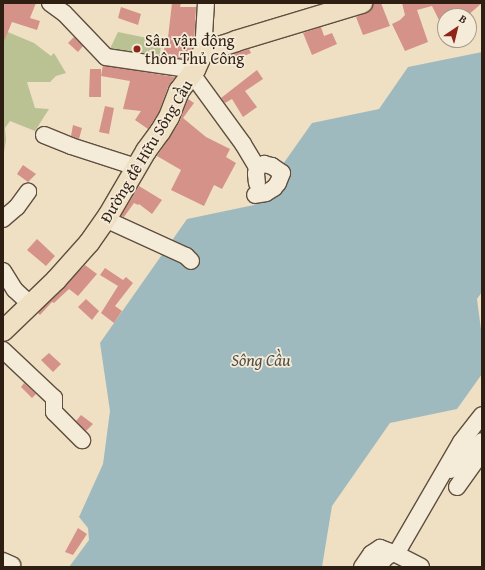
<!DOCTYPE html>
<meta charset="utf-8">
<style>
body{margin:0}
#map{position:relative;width:485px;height:570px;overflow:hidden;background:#efe0c4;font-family:"Gentium Book Plus",serif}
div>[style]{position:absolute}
.green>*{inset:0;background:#bac294}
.water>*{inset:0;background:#9fbabf}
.building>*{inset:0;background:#d59289}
.roads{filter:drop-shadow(1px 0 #5f4f3f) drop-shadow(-1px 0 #5f4f3f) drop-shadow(0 1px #5f4f3f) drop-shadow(0 -1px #5f4f3f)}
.minor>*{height:16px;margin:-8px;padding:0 8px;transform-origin:8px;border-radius:8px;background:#f5ebd9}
.major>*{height:20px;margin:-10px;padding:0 10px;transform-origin:10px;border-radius:10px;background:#efe0c4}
.dots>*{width:11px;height:11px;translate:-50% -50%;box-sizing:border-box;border:2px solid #f5ebd9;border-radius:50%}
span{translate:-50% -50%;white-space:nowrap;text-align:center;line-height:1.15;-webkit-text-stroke:3.5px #f5ebd9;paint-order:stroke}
.poi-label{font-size:16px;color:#2f1f13}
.left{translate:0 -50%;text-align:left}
.street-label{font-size:16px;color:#2f1f13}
.water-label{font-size:17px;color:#514e47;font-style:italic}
.frame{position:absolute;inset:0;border:4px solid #2f1f13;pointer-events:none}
.north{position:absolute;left:437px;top:8px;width:40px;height:40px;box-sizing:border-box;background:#f5ebd9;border:1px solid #a6998a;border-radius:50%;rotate:35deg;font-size:11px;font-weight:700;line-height:16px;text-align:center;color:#2f1f13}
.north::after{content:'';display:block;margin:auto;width:14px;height:18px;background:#8f2418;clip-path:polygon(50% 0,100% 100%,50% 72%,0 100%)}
</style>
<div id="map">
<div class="green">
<i style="clip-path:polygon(3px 30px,34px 43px,51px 56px,54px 53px,66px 73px,56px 76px,50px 82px,27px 82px,35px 108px,49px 109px,35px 131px,10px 121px,5px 128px,6px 140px,3px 158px)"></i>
<i style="clip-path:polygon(118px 32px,162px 41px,158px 64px,106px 57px)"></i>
</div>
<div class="water">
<i style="clip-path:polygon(482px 52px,482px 292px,477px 299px,482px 337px,482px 374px,457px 409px,390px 423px,332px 506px,322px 567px,69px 567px,89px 540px,88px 528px,79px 517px,103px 464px,110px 411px,100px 343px,187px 219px,254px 205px,312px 123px,379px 109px,408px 67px)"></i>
</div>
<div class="building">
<i style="clip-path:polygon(3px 3px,36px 3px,30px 18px,40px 21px,37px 30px,12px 22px,3px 44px)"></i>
<i style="clip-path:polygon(172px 3px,181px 3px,180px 7px,196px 7px,194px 45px,187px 59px,163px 56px,165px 45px,167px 46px)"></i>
<i style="clip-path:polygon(373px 3px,381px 3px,390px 26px,363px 35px,356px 17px,370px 11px)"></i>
<i style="clip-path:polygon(402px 3px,482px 3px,467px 16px,445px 16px,445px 32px,432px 6px,417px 10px,428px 42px,405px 51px,392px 24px,400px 20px,405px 15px)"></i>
<i style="clip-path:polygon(121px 7px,141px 14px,138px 25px,118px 18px)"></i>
<i style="clip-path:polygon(321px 27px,324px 36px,332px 33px,337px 44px,312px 55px,303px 33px)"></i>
<i style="clip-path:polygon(74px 37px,83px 46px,78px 52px,68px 43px)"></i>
<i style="clip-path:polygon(249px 49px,251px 53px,232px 61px,230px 55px)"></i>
<i style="clip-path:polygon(103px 65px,175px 77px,168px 87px,159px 112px,148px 129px,135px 120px,141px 111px,123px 109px,130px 81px,101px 76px)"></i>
<i style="clip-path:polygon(90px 69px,101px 69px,101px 97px,89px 97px)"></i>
<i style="clip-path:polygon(257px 70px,263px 79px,245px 91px,257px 107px,243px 117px,232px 99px,225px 103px,221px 98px)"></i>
<i style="clip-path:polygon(188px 99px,194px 103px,183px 118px,206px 137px,230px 149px,226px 157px,236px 163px,222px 189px,214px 185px,204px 206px,171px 190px,181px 170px,157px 156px,179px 123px)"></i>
<i style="clip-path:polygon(105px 106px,114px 108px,109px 134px,99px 132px)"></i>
<i style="clip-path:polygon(73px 125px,82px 128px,79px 139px,71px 136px)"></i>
<i style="clip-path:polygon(23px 165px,36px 174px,28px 182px,17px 174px)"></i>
<i style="clip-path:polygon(139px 186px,162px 200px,152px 214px,139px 204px,138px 205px,134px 203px,124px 217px,121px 216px)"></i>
<i style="clip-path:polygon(37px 239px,55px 256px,46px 266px,27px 250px)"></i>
<i style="clip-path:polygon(85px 265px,97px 274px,78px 296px,69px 289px,54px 303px,52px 302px,40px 315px,38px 313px)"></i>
<i style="clip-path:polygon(105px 268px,123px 280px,126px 277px,133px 283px,115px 306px,122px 311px,114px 323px,101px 313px,118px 286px,100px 275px)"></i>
<i style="clip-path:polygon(86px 299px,99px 311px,92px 320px,78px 307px)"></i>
<i style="clip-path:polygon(49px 353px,61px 364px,53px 372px,41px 360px)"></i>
<i style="clip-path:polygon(24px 383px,36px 394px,32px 398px,21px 387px)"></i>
<i style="clip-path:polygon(81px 415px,93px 424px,86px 431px,76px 421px)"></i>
<i style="clip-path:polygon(78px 528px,87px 534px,73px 555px,65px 552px)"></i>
</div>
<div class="roads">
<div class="minor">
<i style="left:50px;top:3px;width:17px;rotate:36deg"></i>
<i style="left:64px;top:13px;width:61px;rotate:46.3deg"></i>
<i style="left:106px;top:57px;width:90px;rotate:8.3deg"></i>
<i style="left:203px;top:52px;width:49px;rotate:-86.5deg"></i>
<i style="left:192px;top:74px;width:87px;rotate:53.9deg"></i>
<i style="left:243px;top:144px;width:27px;rotate:59deg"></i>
<i style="left:257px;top:167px;width:8px;rotate:-23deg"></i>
<i style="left:264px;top:164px;width:8px;rotate:14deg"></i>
<i style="left:272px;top:166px;width:12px;rotate:35deg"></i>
<i style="left:282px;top:173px;width:11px;rotate:112deg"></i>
<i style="left:278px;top:183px;width:6px;rotate:129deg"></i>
<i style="left:274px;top:188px;width:9px;rotate:148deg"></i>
<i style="left:266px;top:193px;width:11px;rotate:170deg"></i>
<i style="left:44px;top:135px;width:29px;rotate:22deg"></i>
<i style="left:71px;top:146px;width:68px;rotate:17.9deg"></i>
<i style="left:257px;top:167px;width:7px;rotate:98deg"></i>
<i style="left:256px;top:174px;width:9px;rotate:84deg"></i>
<i style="left:3px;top:219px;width:18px;rotate:-41deg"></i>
<i style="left:17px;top:207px;width:19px;rotate:-54deg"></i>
<i style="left:105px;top:219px;width:89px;rotate:24.6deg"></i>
<i style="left:186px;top:256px;width:7px;rotate:45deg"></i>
<i style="left:3px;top:271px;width:22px;rotate:58deg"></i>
<i style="left:15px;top:290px;width:22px;rotate:43deg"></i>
<i style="left:3px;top:350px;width:70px;rotate:43.3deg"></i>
<i style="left:54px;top:398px;width:14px;rotate:90deg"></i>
<i style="left:54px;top:412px;width:40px;rotate:45deg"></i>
<i style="left:451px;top:470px;width:42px;rotate:-43.1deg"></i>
<i style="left:457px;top:487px;width:43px;rotate:-54.5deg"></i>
<i style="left:3px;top:561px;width:10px;rotate:24deg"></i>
<i style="left:362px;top:567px;width:16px;rotate:-55deg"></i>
<i style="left:371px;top:554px;width:11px;rotate:-34deg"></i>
<i style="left:380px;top:548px;width:17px;rotate:21deg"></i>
<i style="left:396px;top:554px;width:28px;rotate:27deg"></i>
<i style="left:379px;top:567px;width:11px;rotate:-56deg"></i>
<i style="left:385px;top:558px;width:7px;rotate:-34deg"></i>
<i style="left:391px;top:554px;width:5px"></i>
<i style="left:396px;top:554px;width:129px;rotate:-59.9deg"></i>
<i style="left:461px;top:442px;width:34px;rotate:-52deg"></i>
</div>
<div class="major">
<i style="left:3px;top:331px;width:74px;rotate:-43.9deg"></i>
<i style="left:56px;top:280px;width:50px;rotate:-48.3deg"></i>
<i style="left:89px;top:243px;width:33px;rotate:-55deg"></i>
<i style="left:108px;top:216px;width:75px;rotate:-59.7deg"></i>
<i style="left:146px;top:151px;width:24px;rotate:-54deg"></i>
<i style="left:160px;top:132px;width:17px;rotate:-59deg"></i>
<i style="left:169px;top:117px;width:28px;rotate:-69deg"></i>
<i style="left:179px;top:91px;width:26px;rotate:-53deg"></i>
<i style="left:195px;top:70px;width:20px;rotate:-66deg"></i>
<i style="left:203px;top:52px;width:35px;rotate:-18deg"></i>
<i style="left:236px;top:41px;width:132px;rotate:-16.8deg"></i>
</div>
</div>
<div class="dots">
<i style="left:137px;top:49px;background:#8f2418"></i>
</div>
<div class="poi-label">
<span class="left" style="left:145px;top:49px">Sân vận động<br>thôn Thủ Công</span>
</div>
<div class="street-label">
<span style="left:146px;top:151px;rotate:-59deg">Đường đê Hữu Sông Cầu</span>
</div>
<div class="water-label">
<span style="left:261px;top:360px">Sông Cầu</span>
</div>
<div class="frame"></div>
<div class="north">B</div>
</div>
